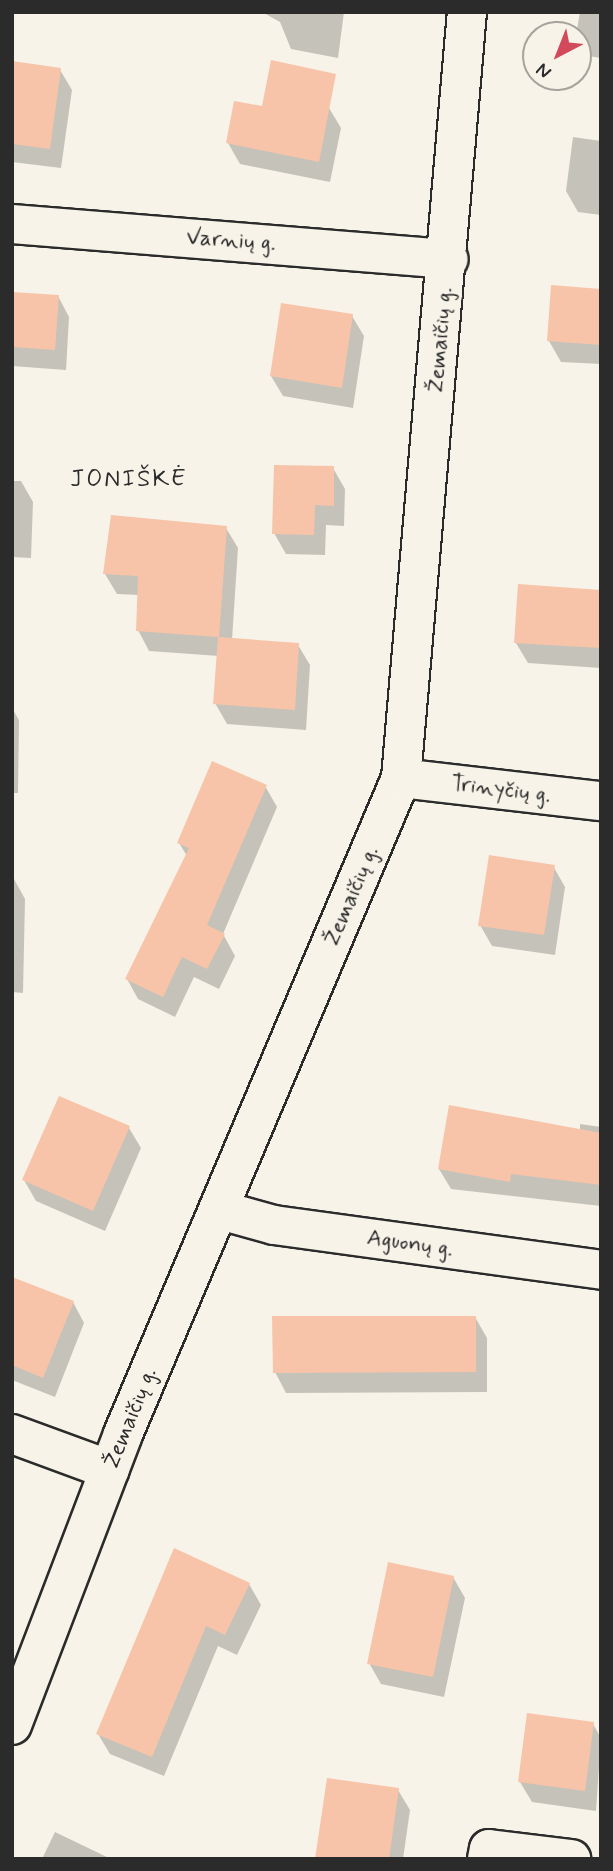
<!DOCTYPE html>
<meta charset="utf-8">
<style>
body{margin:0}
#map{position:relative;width:613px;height:1871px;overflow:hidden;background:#f7f3e8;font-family:Mynerve,sans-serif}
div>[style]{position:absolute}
.shadow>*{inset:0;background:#0003}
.building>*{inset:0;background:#f8c4a9}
.roads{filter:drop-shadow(2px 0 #2b2b2b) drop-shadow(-2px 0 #2b2b2b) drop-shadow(0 2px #2b2b2b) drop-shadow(0 -2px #2b2b2b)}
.street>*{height:38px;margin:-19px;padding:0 19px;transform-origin:19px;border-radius:19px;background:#f7f3e8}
span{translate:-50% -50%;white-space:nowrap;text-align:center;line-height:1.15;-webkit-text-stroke:6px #f7f3e8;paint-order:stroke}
.street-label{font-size:23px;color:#2b2b2b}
.neighbourhood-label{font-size:24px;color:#2b2b2b;letter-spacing:2px}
.frame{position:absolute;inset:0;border:14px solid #2b2b2b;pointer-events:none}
.north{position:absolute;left:522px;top:21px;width:70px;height:70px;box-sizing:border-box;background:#f7f3e8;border:2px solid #a5a39c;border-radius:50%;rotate:222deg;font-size:19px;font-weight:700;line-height:28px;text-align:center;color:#2b2b2b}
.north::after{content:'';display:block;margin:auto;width:24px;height:32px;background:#d1495b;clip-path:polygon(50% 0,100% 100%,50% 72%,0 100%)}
</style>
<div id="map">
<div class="shadow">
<i style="clip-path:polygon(262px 12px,344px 12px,338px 58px,291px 49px,280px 22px)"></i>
<i style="clip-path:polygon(580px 12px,601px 12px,601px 58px,588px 56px,576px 35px)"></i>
<i style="clip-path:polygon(12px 63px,60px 70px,72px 90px,61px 168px,12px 162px)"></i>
<i style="clip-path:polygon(263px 108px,329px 108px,341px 128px,330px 182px,240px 164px,228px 143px)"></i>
<i style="clip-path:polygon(573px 137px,601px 141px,601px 215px,578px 212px,566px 191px)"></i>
<i style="clip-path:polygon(601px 291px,601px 364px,561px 362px,549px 341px)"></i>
<i style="clip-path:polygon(12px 293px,58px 296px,69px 317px,66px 370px,12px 366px)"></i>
<i style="clip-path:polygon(352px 316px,364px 336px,353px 408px,283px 396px,271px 376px)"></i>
<i style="clip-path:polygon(333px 468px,345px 489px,344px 526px,326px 525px,325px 555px,286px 554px,274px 533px)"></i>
<i style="clip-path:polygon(12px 481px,21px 481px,33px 502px,31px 558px,12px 557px)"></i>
<i style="clip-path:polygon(226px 528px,238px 548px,232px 640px,298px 645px,310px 665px,306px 730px,227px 724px,215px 703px,219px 656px,149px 651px,138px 630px,139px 595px,117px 594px,105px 574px)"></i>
<i style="clip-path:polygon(601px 591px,601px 668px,528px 663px,516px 643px)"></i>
<i style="clip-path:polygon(12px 708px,19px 720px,18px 793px,12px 793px)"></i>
<i style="clip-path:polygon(265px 786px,277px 807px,223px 934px,235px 956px,219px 989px,194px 977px,175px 1017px,138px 999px,127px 979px,187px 856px,179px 843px)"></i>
<i style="clip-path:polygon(553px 866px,565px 887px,555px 955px,492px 946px,480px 925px)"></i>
<i style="clip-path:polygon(14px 879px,25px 899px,23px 993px,12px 992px)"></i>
<i style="clip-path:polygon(580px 1124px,601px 1127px,601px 1206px,451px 1189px,439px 1169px,580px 1131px)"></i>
<i style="clip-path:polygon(129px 1128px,141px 1148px,105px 1231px,36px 1201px,24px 1180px)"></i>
<i style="clip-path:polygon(12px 1278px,73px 1302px,84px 1323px,55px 1397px,12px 1380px)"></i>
<i style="clip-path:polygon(475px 1317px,487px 1338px,487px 1392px,286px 1393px,275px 1372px)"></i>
<i style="clip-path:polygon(175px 1550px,249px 1584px,261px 1605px,237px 1655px,218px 1646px,164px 1776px,110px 1754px,98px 1734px)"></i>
<i style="clip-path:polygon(453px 1577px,465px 1598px,444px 1697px,381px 1684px,369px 1663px)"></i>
<i style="clip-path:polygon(593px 1724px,601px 1738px,596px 1811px,532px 1802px,520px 1782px)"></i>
<i style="clip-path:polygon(398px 1790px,410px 1810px,403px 1859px,321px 1859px)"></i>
<i style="clip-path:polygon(55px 1832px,111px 1859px,42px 1859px)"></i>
</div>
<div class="building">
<i style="clip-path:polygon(271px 60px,336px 74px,319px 162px,226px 143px,234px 101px,262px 106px)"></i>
<i style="clip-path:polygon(12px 61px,61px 68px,50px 149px,12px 144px)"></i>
<i style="clip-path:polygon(551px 285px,601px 289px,601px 345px,547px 341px)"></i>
<i style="clip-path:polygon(12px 292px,59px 295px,55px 350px,12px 347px)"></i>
<i style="clip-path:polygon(281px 303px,353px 314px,342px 388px,270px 376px)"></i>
<i style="clip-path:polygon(274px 465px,334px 466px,334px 506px,315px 505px,314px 535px,272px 534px)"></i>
<i style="clip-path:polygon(111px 515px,227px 526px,219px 637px,299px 643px,295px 710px,213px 704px,218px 637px,136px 631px,138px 576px,103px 574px)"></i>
<i style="clip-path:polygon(518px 584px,601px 590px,601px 648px,514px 643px)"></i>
<i style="clip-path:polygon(212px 761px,267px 785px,207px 925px,225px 934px,207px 969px,182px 957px,163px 997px,125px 979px,189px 848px,177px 843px)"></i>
<i style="clip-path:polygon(489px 855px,555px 865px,544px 935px,478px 926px)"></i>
<i style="clip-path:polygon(59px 1096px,130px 1126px,93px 1211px,22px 1180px)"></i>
<i style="clip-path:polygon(449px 1105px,601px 1133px,601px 1185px,511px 1174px,510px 1182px,438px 1169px)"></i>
<i style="clip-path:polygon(12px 1277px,74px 1301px,43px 1378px,12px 1365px)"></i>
<i style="clip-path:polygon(272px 1316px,476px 1316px,476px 1372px,273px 1373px)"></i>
<i style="clip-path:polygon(174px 1548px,250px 1583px,225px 1635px,206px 1626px,152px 1757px,96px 1734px)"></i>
<i style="clip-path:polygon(388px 1562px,454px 1576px,433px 1677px,367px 1664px)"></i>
<i style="clip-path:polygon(527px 1713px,594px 1722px,585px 1791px,518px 1782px)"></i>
<i style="clip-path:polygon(327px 1778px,399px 1788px,389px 1859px,315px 1859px)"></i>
</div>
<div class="roads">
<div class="street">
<i style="left:12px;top:224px;width:438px;rotate:4.6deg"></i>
<i style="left:401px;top:778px;width:201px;rotate:6.6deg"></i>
<i style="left:220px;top:1210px;width:56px;rotate:15.5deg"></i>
<i style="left:274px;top:1225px;width:330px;rotate:7.8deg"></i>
<i style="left:12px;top:1434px;width:104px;rotate:20.2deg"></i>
<i style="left:12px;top:1725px;width:311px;rotate:-69.1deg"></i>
<i style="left:123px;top:1434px;width:712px;rotate:-67.03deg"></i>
<i style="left:401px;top:778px;width:769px;rotate:-85.08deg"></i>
<i style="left:487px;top:1859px;width:10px;rotate:-79deg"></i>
<i style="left:489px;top:1849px;width:83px;rotate:7deg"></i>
</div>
</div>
<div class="street-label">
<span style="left:231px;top:241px;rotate:4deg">Varnių g.</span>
<span style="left:441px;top:340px;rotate:-85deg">Žemaičių g.</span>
<span style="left:501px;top:790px;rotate:7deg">Trinyčių g.</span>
<span style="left:352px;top:896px;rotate:-67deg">Žemaičių g.</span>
<span style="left:410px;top:1244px;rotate:8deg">Aguonų g.</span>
<span style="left:131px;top:1418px;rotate:-68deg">Žemaičių g.</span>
</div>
<div class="neighbourhood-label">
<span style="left:129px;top:480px">JONIŠKĖ</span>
</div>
<div class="frame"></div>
<div class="north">N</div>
</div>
